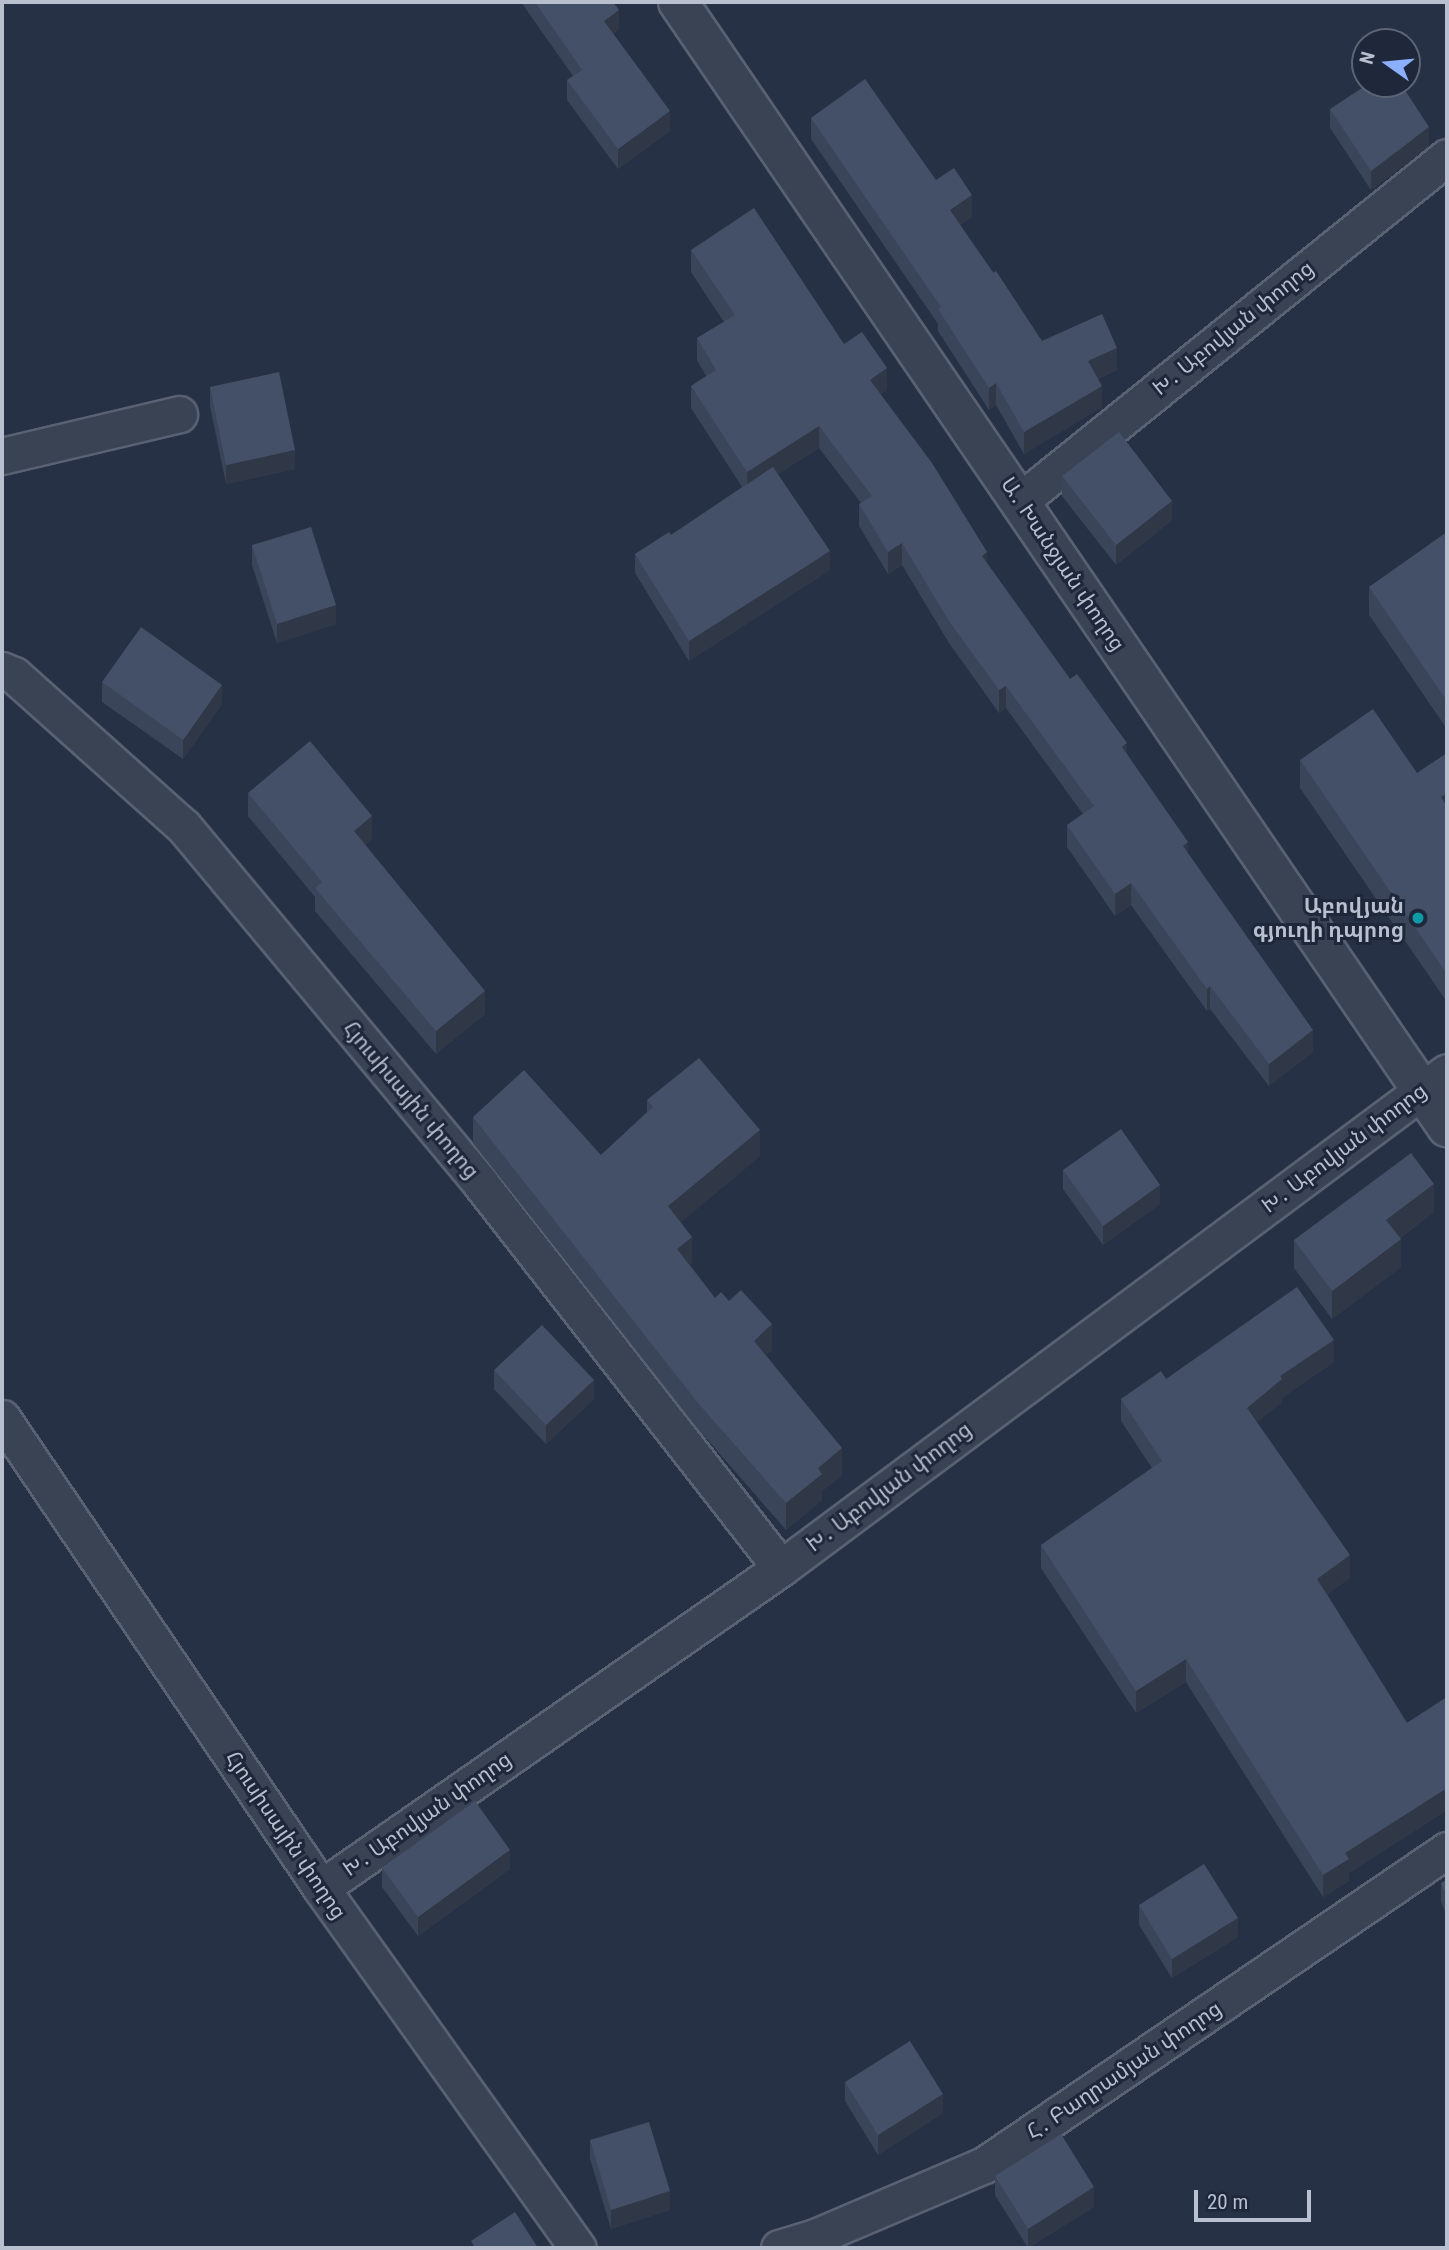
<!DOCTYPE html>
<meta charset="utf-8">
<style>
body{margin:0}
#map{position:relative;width:1449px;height:2250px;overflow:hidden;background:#263145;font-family:"Roboto Condensed","Noto Sans Armenian",sans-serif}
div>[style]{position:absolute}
.roads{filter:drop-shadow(2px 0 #596172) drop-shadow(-2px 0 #596172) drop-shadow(0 2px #596172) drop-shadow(0 -2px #596172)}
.minor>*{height:35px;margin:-17.5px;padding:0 17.5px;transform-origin:17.5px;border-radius:17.5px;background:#3a4354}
.tertiary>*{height:38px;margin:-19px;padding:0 19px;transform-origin:19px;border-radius:19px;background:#3a4354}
.wall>*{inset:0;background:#3a4559}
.shaded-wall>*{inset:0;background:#303848}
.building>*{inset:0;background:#445067}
.dots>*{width:19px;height:19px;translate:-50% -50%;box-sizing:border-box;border:4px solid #1f283a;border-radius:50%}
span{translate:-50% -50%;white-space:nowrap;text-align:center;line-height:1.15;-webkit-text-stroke:6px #1f283a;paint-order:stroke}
.street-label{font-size:21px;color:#b8bfce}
.poi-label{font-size:21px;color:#b8bfce;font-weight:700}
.right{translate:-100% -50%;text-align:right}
.frame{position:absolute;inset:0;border:4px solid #b8bfce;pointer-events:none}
.north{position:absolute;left:1351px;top:28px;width:70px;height:70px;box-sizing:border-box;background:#1f283a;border:2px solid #5c6475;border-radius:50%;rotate:285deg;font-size:19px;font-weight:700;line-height:28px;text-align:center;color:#b8bfce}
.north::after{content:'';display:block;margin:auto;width:24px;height:32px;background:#8caffe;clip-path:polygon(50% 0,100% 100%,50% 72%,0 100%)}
.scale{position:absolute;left:1194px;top:2190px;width:117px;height:32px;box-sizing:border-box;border:4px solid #b8bfce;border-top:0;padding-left:9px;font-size:21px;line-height:24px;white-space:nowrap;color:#b8bfce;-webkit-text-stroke:5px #1f283a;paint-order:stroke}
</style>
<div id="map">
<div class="roads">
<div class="minor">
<i style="left:2px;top:456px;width:182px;rotate:-13.3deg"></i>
<i style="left:1020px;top:501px;width:548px;rotate:-38.86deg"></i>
<i style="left:2px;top:670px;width:13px;rotate:23deg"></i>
<i style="left:14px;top:675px;width:228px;rotate:41.8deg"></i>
<i style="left:184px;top:827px;width:464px;rotate:50.2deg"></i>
<i style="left:481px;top:1184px;width:487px;rotate:52deg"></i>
<i style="left:2px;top:1418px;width:568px;rotate:55.83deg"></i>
<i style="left:321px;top:1888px;width:442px;rotate:54.5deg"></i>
<i style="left:321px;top:1888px;width:560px;rotate:-34.82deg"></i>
<i style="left:781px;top:1568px;width:830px;rotate:-36.68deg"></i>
<i style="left:779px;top:2248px;width:38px;rotate:-17deg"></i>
<i style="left:815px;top:2237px;width:184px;rotate:-23.1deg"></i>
<i style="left:984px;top:2165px;width:560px;rotate:-34.23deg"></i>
</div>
<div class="tertiary">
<i style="left:678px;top:2px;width:1363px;rotate:55.65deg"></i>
</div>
</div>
<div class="wall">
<i style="clip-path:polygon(521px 2px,613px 2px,619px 29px,613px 34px,670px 131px,618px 169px,567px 100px,567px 80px,573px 76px)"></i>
<i style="clip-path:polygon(1330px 109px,1429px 146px,1371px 190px,1330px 128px)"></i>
<i style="clip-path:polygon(811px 118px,936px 180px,972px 217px,960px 225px,1042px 341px,1117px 370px,1098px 379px,1102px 407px,1024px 454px,996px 405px,989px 410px,938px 331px,938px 324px,811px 139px)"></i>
<i style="clip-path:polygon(691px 250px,844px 344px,887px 390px,880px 394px,987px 563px,1070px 679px,1127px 754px,1188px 854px,1313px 1052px,1269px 1086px,1210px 1009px,1207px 1011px,1131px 905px,1115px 916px,1067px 847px,1067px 825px,1083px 814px,1006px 708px,999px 713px,949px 643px,902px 565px,888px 574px,859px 526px,859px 504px,861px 503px,819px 448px,778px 474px,830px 570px,689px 661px,635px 573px,635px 554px,671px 535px,742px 487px,691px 408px,691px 386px,706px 376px,697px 360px,697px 338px,724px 322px,691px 272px)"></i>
<i style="clip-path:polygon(210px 387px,295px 469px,226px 484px,210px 406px)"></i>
<i style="clip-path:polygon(1062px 476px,1172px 520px,1116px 565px,1062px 496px)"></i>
<i style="clip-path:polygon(1447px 532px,1447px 729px,1369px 615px,1369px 587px)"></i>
<i style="clip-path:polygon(252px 545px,336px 624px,277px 643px,252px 565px)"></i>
<i style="clip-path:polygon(102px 682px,222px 704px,183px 759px,102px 702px)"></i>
<i style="clip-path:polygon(1447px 753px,1447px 1002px,1300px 788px,1300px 760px,1417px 773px)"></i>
<i style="clip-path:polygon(248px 793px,372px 839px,365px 845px,485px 1014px,436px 1054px,315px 911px,315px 897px,248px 816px)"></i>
<i style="clip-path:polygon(647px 1100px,760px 1156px,681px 1222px,692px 1263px,690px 1265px,715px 1298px,772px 1350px,766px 1355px,842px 1475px,822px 1491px,822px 1500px,786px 1530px,698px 1429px,473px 1143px,473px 1117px,601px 1155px,647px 1112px)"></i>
<i style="clip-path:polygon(1063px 1170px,1160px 1204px,1103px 1245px,1063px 1189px)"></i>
<i style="clip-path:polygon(1434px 1212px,1400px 1238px,1401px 1267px,1332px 1319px,1294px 1268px,1294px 1240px)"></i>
<i style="clip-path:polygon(1334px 1362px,1282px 1398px,1282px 1402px,1257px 1422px,1350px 1578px,1327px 1594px,1407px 1723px,1447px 1697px,1447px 1810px,1349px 1873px,1349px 1881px,1323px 1897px,1186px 1682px,1136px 1713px,1041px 1568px,1041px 1545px,1152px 1468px,1121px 1421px,1121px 1399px,1166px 1379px)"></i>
<i style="clip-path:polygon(494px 1370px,594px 1399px,546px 1444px,494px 1389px)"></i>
<i style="clip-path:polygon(382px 1868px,510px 1869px,418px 1936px,382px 1887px)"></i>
<i style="clip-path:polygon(1447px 1880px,1447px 1916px,1441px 1902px,1441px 1883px)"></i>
<i style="clip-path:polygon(1139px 1905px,1238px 1937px,1172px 1978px,1139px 1925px)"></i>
<i style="clip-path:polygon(845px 2082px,943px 2113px,878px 2155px,845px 2101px)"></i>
<i style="clip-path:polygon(590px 2140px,670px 2210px,611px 2229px,590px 2159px)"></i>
<i style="clip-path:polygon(995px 2176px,1094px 2207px,1028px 2248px,995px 2195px)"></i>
</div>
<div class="shaded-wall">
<i style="clip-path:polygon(619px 10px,619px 29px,604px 40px,604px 21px)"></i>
<i style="clip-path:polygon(670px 111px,670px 131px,618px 169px,618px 149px)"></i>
<i style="clip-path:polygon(1429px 127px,1429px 146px,1371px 190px,1371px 171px)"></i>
<i style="clip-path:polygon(972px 195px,972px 217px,950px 232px,950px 210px)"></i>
<i style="clip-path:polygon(1117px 348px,1117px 370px,1088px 383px,1088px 361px)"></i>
<i style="clip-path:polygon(887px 368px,887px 390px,870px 402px,870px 380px)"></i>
<i style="clip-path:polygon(996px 383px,996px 405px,989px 410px,989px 388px)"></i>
<i style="clip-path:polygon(1102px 386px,1102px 407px,1024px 454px,1024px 432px)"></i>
<i style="clip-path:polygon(819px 426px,819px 448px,747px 494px,747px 472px)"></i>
<i style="clip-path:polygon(295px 450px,295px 469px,226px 484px,226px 465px)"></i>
<i style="clip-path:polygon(1172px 501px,1172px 520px,1116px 565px,1116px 545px)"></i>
<i style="clip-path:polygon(902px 543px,902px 565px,888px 574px,888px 552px)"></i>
<i style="clip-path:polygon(830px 551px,830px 570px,689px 661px,689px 641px)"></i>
<i style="clip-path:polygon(987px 552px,987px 574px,982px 556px)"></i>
<i style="clip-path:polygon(336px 605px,336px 624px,277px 643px,277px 624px)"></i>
<i style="clip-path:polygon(222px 685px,222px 704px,183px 759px,183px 740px)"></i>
<i style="clip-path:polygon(1006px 686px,1006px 708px,999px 713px,999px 690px)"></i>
<i style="clip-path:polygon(1127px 743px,1127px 765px,1122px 747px)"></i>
<i style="clip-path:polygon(1447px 793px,1447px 821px,1441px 797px)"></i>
<i style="clip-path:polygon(372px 816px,372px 839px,354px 854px,354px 831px)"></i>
<i style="clip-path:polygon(1188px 842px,1188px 864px,1183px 846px)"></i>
<i style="clip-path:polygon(1131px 883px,1131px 905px,1115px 916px,1115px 894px)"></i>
<i style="clip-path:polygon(1210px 986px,1210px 1009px,1207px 1011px,1207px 989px)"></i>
<i style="clip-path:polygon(485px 991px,485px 1014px,436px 1054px,436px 1031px)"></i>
<i style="clip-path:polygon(1313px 1030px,1313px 1052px,1269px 1086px,1269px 1064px)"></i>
<i style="clip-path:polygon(760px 1130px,760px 1156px,668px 1233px,668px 1206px)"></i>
<i style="clip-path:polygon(1434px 1184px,1434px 1212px,1386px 1248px,1386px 1220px)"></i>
<i style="clip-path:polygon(1160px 1185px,1160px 1204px,1103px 1245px,1103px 1226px)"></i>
<i style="clip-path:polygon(692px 1237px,692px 1263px,677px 1276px,677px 1249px)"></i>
<i style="clip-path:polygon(1401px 1239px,1401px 1267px,1332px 1319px,1332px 1291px)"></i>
<i style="clip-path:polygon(772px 1324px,772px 1350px,754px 1367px,754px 1341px)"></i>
<i style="clip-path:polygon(1334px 1340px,1334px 1362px,1282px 1398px,1282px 1402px,1247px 1431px,1247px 1408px,1280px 1376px)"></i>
<i style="clip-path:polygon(594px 1380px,594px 1399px,546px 1444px,546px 1425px)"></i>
<i style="clip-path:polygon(842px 1448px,842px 1475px,822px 1491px,822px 1500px,786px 1530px,786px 1503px,818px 1468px)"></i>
<i style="clip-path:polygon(1350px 1555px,1350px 1578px,1317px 1602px,1317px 1579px)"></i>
<i style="clip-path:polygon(1186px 1659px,1186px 1682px,1136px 1713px,1136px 1691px)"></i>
<i style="clip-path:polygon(1447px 1788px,1447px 1810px,1349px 1873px,1349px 1881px,1323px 1897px,1323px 1875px,1345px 1853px)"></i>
<i style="clip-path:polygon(510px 1850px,510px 1869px,418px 1936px,418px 1917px)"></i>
<i style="clip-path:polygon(1238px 1918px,1238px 1937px,1172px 1978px,1172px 1959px)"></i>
<i style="clip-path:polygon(943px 2094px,943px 2113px,878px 2155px,878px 2135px)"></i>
<i style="clip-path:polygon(1094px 2187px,1094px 2207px,1028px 2248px,1028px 2229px)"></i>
<i style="clip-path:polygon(670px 2191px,670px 2210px,611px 2229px,611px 2210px)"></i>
</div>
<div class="building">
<i style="clip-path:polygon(535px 2px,613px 2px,619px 10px,604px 21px,670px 111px,618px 149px,567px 80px,582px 70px)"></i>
<i style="clip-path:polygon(865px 79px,936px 180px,954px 168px,972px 195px,950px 210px,993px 273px,996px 271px,1042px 341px,1102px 314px,1117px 348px,1088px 361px,1102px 386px,1024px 432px,996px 383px,989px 388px,938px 309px,941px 307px,811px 118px)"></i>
<i style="clip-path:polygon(1368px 84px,1401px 84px,1429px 127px,1371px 171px,1330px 109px)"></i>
<i style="clip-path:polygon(754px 208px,844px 344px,862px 332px,887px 368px,870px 380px,932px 463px,987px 552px,982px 556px,1070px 679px,1077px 674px,1127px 743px,1122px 747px,1188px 842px,1183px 846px,1313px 1030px,1269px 1064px,1210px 986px,1207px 989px,1131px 883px,1115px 894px,1067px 825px,1094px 806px,1006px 686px,999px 690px,949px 621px,902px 543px,888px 552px,859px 504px,872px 496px,819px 426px,747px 472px,691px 386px,716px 370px,697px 338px,735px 315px,691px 250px)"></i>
<i style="clip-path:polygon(279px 372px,295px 450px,226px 465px,210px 387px)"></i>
<i style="clip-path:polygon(1119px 432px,1172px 501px,1116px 545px,1062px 476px)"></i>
<i style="clip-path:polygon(773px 467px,830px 551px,689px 641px,635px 554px,669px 532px,671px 535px)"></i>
<i style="clip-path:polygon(311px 527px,336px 605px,277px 624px,252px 545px)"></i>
<i style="clip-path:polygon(1447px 532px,1447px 701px,1369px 587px)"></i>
<i style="clip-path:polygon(141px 627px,222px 685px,183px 740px,102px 682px)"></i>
<i style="clip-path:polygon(1373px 709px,1417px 773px,1447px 753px,1447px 793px,1441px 797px,1447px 807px,1447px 974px,1300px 760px)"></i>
<i style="clip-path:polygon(310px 741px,372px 816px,354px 831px,485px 991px,436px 1031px,315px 888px,322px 882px,248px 793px)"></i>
<i style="clip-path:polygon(699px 1058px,760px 1130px,668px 1206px,692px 1237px,677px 1249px,715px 1298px,721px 1292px,729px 1301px,741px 1290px,772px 1324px,754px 1341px,842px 1448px,818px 1468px,822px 1474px,786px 1503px,698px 1403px,473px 1117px,524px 1070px,601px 1155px,653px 1107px,647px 1100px)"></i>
<i style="clip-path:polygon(1121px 1129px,1160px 1185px,1103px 1226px,1063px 1170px)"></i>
<i style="clip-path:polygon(1411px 1153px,1434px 1184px,1386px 1220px,1401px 1239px,1332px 1291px,1294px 1240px)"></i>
<i style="clip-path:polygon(1297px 1287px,1334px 1340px,1280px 1376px,1282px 1379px,1247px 1408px,1350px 1555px,1317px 1579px,1407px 1723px,1447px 1697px,1447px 1788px,1345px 1853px,1349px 1859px,1323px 1875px,1186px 1659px,1136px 1691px,1041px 1545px,1162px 1461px,1121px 1399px,1161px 1371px,1166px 1379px)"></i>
<i style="clip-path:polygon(542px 1325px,594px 1380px,546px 1425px,494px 1370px)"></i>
<i style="clip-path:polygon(475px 1801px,510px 1850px,418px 1917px,382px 1868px)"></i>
<i style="clip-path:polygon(1204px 1864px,1238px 1918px,1172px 1959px,1139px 1905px)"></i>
<i style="clip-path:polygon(1447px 1880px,1447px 1897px,1441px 1883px)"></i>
<i style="clip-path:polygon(910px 2041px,943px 2094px,878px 2135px,845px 2082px)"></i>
<i style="clip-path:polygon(649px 2122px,670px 2191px,611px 2210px,590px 2140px)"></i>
<i style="clip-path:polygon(1061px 2134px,1094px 2187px,1028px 2229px,995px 2176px)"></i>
<i style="clip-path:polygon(515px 2212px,538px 2248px,475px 2248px,471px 2241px)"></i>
</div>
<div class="dots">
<i style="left:1418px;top:918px;background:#0f9aa8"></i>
</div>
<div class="street-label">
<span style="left:1233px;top:328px;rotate:-39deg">Խ․ Աբովյան փողոց</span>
<span style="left:1063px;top:564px;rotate:56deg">Ա․ Խանջյան փողոց</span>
<span style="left:411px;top:1100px;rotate:50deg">Հյուսիսային փողոց</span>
<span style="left:1344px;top:1148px;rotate:-37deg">Խ․ Աբովյան փողոց</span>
<span style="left:889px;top:1487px;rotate:-37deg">Խ․ Աբովյան փողոց</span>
<span style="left:427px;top:1814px;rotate:-35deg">Խ․ Աբովյան փողոց</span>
<span style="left:286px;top:1835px;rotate:56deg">Հյուսիսային փողոց</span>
<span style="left:1124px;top:2070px;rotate:-34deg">Հ․ Բաղրամյան փողոց</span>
</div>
<div class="poi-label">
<span class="right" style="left:1404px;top:918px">Աբովյան<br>գյուղի դպրոց</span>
</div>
<div class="frame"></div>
<div class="north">N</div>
<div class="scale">20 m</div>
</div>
